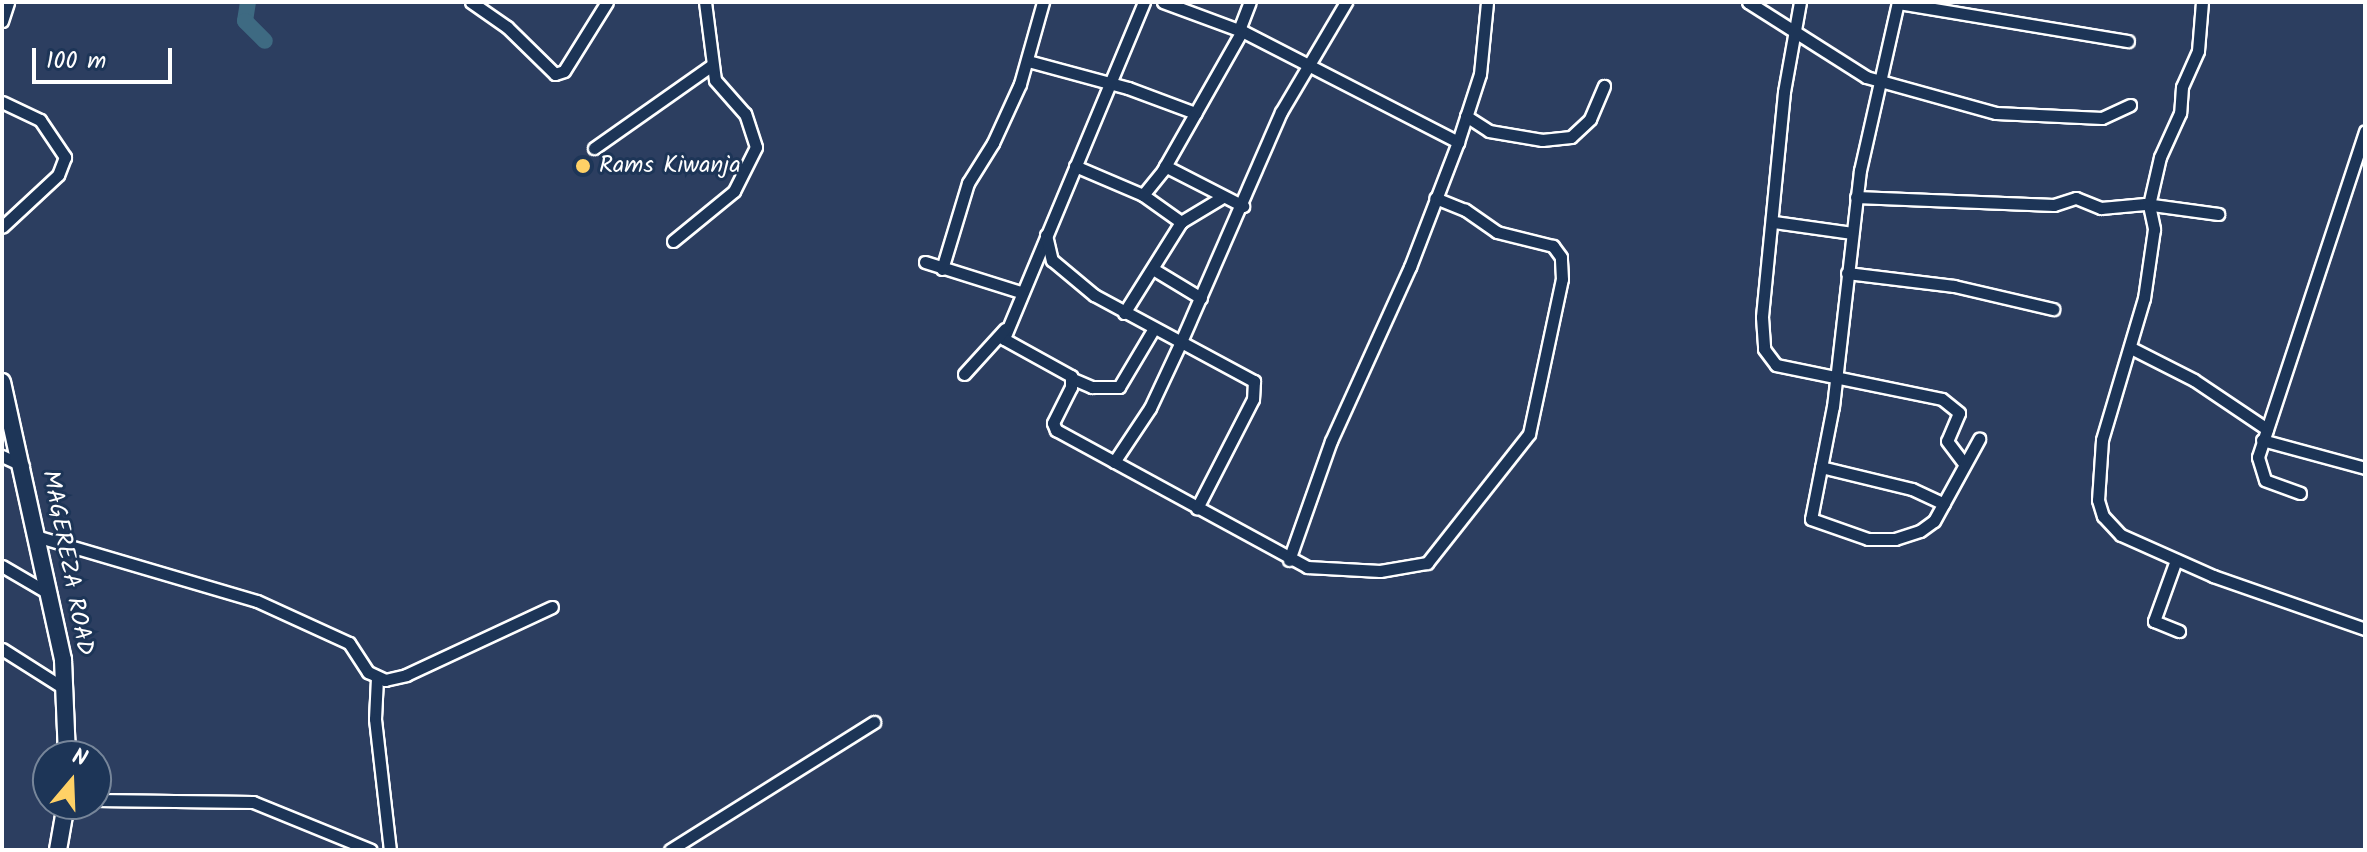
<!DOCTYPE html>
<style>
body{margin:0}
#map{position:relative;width:2367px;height:852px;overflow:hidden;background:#2c3e60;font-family:Kalam,sans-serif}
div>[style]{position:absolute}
.river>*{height:16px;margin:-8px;padding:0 8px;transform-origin:8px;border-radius:8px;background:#3e6a82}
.roads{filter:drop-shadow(2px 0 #fff) drop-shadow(-2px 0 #fff) drop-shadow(0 2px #fff) drop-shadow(0 -2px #fff)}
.street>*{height:11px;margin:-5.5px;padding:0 5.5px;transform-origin:5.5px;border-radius:5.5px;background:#1d3557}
.secondary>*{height:16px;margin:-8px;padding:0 8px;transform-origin:8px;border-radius:8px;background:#1d3557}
.dots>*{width:22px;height:22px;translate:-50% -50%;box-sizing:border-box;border:4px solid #1d3557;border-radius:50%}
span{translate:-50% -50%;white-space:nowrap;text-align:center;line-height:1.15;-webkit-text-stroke:6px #1d3557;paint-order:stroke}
.poi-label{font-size:24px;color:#fff}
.left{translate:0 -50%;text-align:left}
.street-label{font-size:24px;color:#fff}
.frame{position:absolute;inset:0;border:4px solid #fff;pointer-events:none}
.north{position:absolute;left:32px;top:740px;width:80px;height:80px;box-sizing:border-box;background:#1d3557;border:2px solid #77869a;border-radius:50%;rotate:19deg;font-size:22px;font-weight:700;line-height:32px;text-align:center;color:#fff}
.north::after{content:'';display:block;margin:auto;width:28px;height:36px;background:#ffd166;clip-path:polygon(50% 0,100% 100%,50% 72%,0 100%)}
.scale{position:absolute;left:32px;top:48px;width:140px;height:36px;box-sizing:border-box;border:4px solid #fff;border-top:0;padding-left:10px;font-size:24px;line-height:28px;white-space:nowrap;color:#fff;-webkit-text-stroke:6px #1d3557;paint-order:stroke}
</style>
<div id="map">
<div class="river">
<i style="left:248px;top:2px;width:19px;rotate:99deg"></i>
<i style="left:245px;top:21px;width:28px;rotate:45deg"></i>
</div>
<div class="roads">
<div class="street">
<i style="left:471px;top:2px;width:44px;rotate:34.8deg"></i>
<i style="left:507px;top:27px;width:67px;rotate:44.4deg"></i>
<i style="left:555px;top:74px;width:9px;rotate:-18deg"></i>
<i style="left:564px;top:71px;width:81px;rotate:-58.1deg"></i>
<i style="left:1144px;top:2px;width:365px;rotate:112.6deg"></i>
<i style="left:1004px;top:339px;width:77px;rotate:28.9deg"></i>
<i style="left:1071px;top:376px;width:11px;rotate:90deg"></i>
<i style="left:1071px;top:387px;width:40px;rotate:116.6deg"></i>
<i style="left:1053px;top:423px;width:8px;rotate:67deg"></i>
<i style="left:1056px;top:430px;width:286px;rotate:28.6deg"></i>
<i style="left:1307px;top:567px;width:73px;rotate:3.1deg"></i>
<i style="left:1380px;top:571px;width:48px;rotate:-9.7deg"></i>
<i style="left:1427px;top:563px;width:164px;rotate:-51.7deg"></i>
<i style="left:1529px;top:434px;width:158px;rotate:-78deg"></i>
<i style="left:1562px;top:279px;width:22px;rotate:-93deg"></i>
<i style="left:1561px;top:257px;width:14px;rotate:-126deg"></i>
<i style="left:1553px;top:246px;width:58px;rotate:-166deg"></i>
<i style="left:1497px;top:232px;width:39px;rotate:-145deg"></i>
<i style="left:1465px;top:210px;width:32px;rotate:-158deg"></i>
<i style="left:1163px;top:2px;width:86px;rotate:20.3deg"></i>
<i style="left:1244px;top:32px;width:241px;rotate:27.2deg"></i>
<i style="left:1748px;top:2px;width:140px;rotate:32.4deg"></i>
<i style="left:1866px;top:77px;width:135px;rotate:15.5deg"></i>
<i style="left:1996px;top:113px;width:106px;rotate:2.7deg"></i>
<i style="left:2102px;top:118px;width:31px;rotate:-25deg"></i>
<i style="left:1800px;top:2px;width:91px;rotate:100.1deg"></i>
<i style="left:1784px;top:92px;width:226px;rotate:95.6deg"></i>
<i style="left:1762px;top:317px;width:32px;rotate:86deg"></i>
<i style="left:1764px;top:349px;width:20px;rotate:53deg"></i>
<i style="left:1776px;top:365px;width:169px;rotate:11.6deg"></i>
<i style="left:1942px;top:399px;width:22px;rotate:39deg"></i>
<i style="left:1959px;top:413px;width:30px;rotate:113deg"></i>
<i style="left:1947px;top:441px;width:26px;rotate:53deg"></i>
<i style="left:1898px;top:2px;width:172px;rotate:102.7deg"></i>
<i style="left:1860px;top:170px;width:238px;rotate:96.5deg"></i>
<i style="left:1833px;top:406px;width:115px;rotate:101deg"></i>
<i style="left:1811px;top:519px;width:60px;rotate:19.3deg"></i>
<i style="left:1868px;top:539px;width:27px"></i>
<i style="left:1895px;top:539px;width:26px;rotate:-18deg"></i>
<i style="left:1920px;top:531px;width:17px;rotate:-36deg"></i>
<i style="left:1934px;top:521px;width:94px;rotate:-61.2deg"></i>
<i style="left:2202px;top:2px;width:49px;rotate:94.7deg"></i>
<i style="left:2198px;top:51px;width:39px;rotate:114deg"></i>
<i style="left:2182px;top:87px;width:26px;rotate:94deg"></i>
<i style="left:2180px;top:113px;width:48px;rotate:114.4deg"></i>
<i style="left:2160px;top:157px;width:49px;rotate:102.9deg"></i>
<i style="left:2149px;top:205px;width:25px;rotate:78deg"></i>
<i style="left:2154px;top:229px;width:70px;rotate:98.2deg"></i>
<i style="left:2144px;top:298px;width:148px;rotate:106.5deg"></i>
<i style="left:2102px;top:440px;width:60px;rotate:93.8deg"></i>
<i style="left:2098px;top:500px;width:17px;rotate:73deg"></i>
<i style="left:2103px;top:516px;width:26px;rotate:47deg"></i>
<i style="left:2121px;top:535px;width:101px;rotate:24deg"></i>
<i style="left:2213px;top:576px;width:161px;rotate:19.2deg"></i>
<i style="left:1898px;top:3px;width:233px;rotate:9.4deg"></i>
<i style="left:2px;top:21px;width:20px;rotate:-72deg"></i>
<i style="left:1239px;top:30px;width:30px;rotate:-69deg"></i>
<i style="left:1028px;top:61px;width:104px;rotate:15.1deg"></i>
<i style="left:1128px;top:88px;width:72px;rotate:20.5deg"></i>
<i style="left:2px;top:102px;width:42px;rotate:25.3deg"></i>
<i style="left:40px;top:120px;width:45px;rotate:56deg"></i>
<i style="left:65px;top:157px;width:19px;rotate:111deg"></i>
<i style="left:58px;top:175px;width:76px;rotate:137.1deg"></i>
<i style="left:1466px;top:116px;width:27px;rotate:33deg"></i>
<i style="left:1489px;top:131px;width:54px;rotate:9.6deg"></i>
<i style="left:1542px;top:140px;width:29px;rotate:-6deg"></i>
<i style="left:1571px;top:137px;width:26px;rotate:-43deg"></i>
<i style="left:1590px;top:119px;width:36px;rotate:-67deg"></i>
<i style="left:594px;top:148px;width:144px;rotate:-35.1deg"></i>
<i style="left:1075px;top:166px;width:74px;rotate:23.1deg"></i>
<i style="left:1143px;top:195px;width:47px;rotate:35.4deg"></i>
<i style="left:1165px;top:166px;width:88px;rotate:27.1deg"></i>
<i style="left:1143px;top:195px;width:32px;rotate:-51deg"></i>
<i style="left:1163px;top:170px;width:160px;rotate:-60.4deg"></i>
<i style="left:1856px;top:197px;width:198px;rotate:2.3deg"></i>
<i style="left:2054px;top:205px;width:23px;rotate:-18deg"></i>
<i style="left:2076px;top:198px;width:27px;rotate:22deg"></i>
<i style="left:2101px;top:208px;width:44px;rotate:-5.2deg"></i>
<i style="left:2145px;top:204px;width:74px;rotate:7.8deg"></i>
<i style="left:1774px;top:222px;width:79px;rotate:8deg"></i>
<i style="left:1046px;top:235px;width:26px;rotate:77deg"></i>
<i style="left:1052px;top:260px;width:55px;rotate:39.8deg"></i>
<i style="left:1094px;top:295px;width:182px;rotate:28.3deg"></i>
<i style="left:1254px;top:381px;width:18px;rotate:93deg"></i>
<i style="left:1253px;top:399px;width:123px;rotate:117.2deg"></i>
<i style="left:673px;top:241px;width:79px;rotate:-39.3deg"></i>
<i style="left:734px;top:191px;width:49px;rotate:-63.4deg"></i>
<i style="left:756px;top:147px;width:35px;rotate:-108deg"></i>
<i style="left:745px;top:114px;width:45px;rotate:-131.4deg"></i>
<i style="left:715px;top:80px;width:79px;rotate:-97.3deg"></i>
<i style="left:925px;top:262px;width:100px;rotate:17.5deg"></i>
<i style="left:942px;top:269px;width:90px;rotate:-73.2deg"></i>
<i style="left:968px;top:183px;width:47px;rotate:-58deg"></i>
<i style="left:993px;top:143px;width:65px;rotate:-65.4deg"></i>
<i style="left:1020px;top:84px;width:85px;rotate:-74.3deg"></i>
<i style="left:1153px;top:269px;width:56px;rotate:31.1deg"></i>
<i style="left:1847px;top:273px;width:108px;rotate:6.9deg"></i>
<i style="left:1954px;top:286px;width:102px;rotate:13.1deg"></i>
<i style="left:1124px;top:313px;width:107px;rotate:-57.9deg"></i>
<i style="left:1181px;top:222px;width:47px;rotate:-31deg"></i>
<i style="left:2133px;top:349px;width:68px;rotate:26.9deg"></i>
<i style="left:2194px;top:380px;width:88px;rotate:33.9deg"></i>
<i style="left:964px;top:374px;width:61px;rotate:-47.7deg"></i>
<i style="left:1073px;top:379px;width:21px;rotate:23deg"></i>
<i style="left:1092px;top:387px;width:27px"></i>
<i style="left:1119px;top:387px;width:66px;rotate:-59.2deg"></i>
<i style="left:2262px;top:440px;width:107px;rotate:15.2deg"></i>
<i style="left:2px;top:456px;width:23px;rotate:25deg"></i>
<i style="left:1114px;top:462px;width:65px;rotate:-56.3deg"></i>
<i style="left:1150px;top:408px;width:71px;rotate:-64.9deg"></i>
<i style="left:1180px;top:344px;width:253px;rotate:-66.5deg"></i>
<i style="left:1281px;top:112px;width:128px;rotate:-59.4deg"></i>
<i style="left:1821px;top:467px;width:94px;rotate:13.6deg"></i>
<i style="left:1912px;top:489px;width:35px;rotate:25deg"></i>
<i style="left:2300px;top:493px;width:37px;rotate:-160deg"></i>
<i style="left:2265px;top:480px;width:24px;rotate:-107deg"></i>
<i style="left:2258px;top:457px;width:343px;rotate:-71.8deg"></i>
<i style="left:39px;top:537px;width:227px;rotate:16.4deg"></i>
<i style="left:257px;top:601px;width:101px;rotate:24.5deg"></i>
<i style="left:349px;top:643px;width:35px;rotate:57deg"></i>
<i style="left:368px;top:672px;width:19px;rotate:25deg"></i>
<i style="left:385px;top:680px;width:22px;rotate:-13deg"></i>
<i style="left:406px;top:675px;width:161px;rotate:-25deg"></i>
<i style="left:1289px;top:560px;width:126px;rotate:-70.6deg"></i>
<i style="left:1331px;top:441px;width:191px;rotate:-65.6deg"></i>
<i style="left:1410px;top:267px;width:134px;rotate:-69deg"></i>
<i style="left:1458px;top:142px;width:71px;rotate:-72.1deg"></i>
<i style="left:1480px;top:74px;width:72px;rotate:-84.4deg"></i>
<i style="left:2176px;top:560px;width:65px;rotate:109.8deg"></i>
<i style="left:2154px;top:621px;width:27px;rotate:22deg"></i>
<i style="left:2px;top:566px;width:56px;rotate:30.3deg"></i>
<i style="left:2px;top:649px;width:75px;rotate:32.4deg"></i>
<i style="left:377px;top:678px;width:41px;rotate:92.8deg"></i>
<i style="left:375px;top:719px;width:132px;rotate:83.5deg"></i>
<i style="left:96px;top:800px;width:157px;rotate:0.7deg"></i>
<i style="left:253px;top:802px;width:127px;rotate:22.1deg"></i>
<i style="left:670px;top:850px;width:241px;rotate:-32.1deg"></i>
</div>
<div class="secondary">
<i style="left:2px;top:382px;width:285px;rotate:77.6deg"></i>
<i style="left:63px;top:660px;width:96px;rotate:87.6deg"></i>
<i style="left:58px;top:850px;width:47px;rotate:-80.1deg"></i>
</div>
</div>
<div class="dots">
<i style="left:583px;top:166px;background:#ffd166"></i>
</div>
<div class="poi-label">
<span class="left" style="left:599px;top:166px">Rams Kiwanja</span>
</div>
<div class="street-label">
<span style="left:67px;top:563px;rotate:79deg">MAGEREZA ROAD</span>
</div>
<div class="frame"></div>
<div class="north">N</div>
<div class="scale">100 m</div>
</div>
